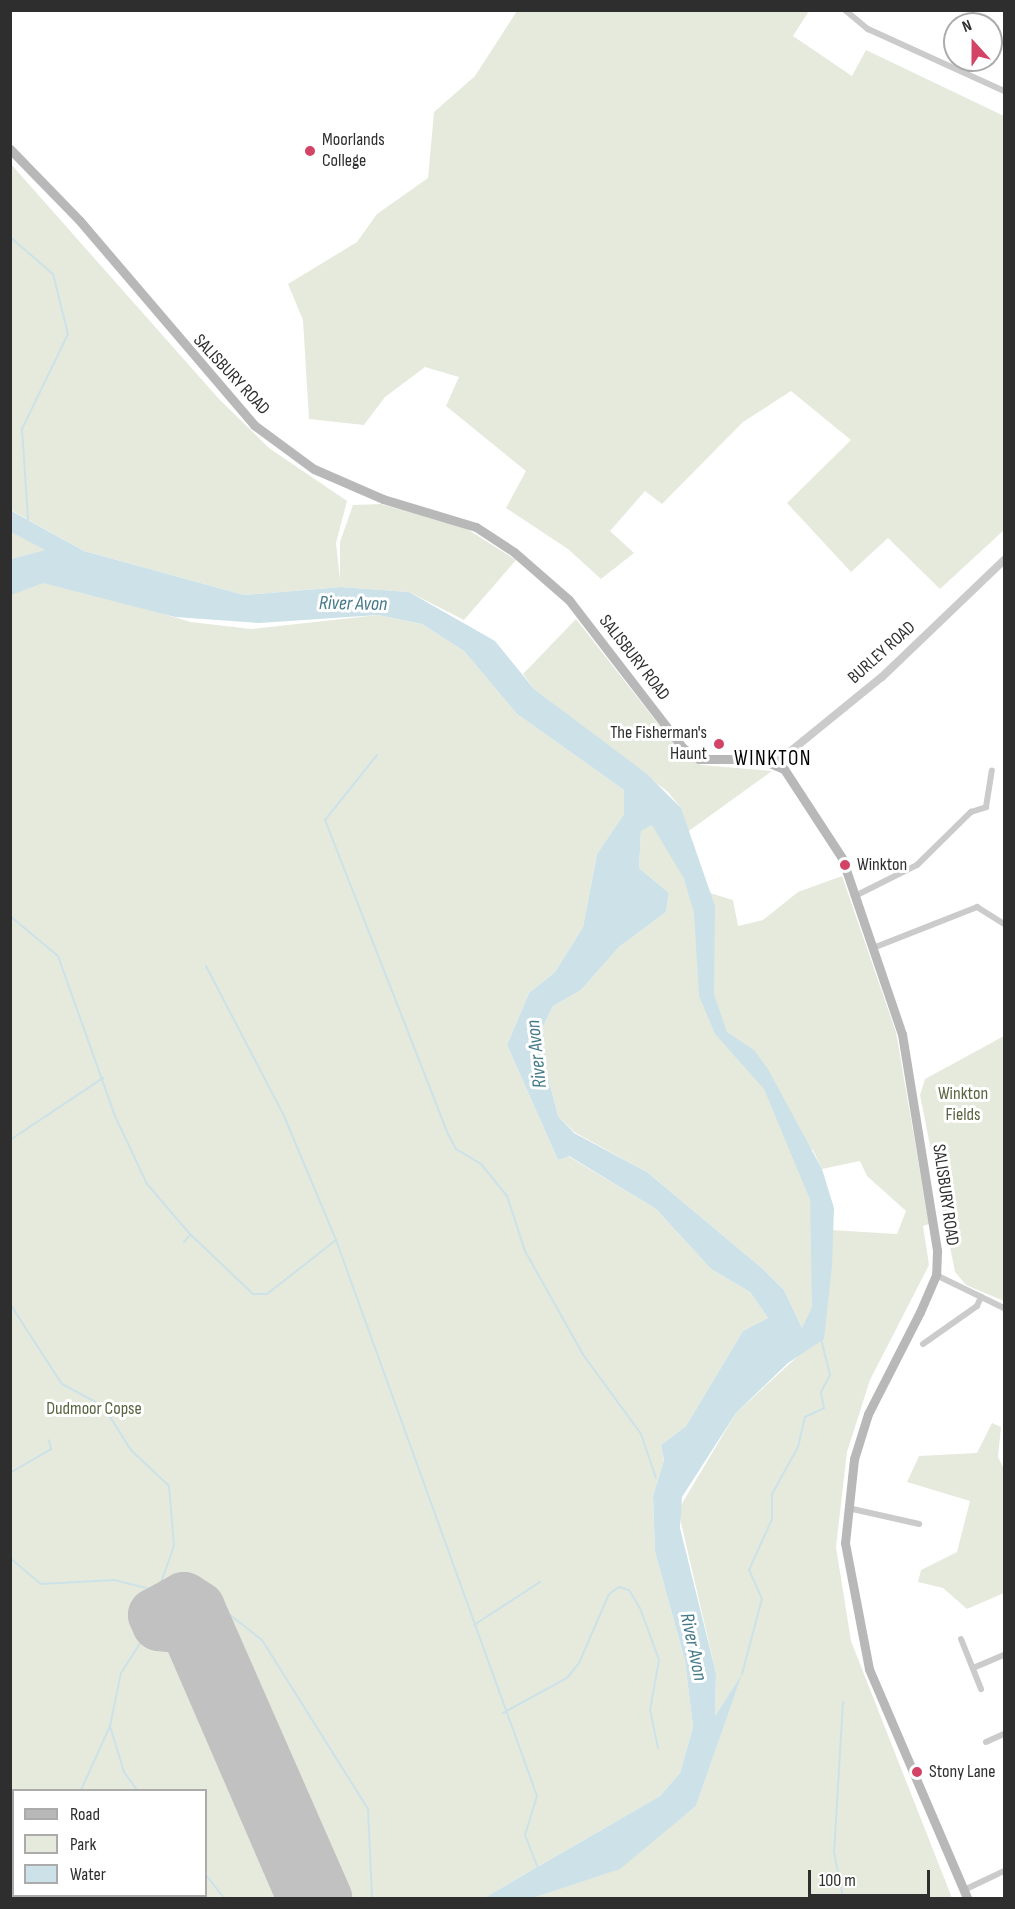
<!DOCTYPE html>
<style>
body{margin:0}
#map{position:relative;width:1015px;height:1909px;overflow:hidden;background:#fff;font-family:"Sofia Sans Condensed",sans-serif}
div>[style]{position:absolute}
.green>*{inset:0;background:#e6eadd}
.water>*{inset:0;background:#cce2e8}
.stream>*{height:2px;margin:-1px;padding:0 1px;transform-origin:1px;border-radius:1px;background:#cce2e8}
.runway>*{height:54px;margin:-27px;padding:0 27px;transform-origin:27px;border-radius:27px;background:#c1c1c1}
.minor>*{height:6px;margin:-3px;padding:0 3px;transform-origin:3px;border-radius:3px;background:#cbcbcb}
.tertiary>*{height:8px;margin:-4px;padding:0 4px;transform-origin:4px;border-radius:4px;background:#cbcbcb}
.secondary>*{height:9px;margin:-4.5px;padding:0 4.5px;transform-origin:4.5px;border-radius:4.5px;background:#b8b8b8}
.dots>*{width:16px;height:16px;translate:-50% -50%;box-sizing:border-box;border:3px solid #fff;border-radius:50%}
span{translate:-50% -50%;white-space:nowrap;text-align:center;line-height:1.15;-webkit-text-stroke:6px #fff;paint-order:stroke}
.poi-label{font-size:18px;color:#2e2e2e}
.left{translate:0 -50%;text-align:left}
.right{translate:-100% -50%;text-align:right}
.street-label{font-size:18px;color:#2e2e2e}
.park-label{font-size:18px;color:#586540}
.water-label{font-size:20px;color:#457988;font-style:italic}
.quarter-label{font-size:21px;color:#000;letter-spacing:1.5px}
.frame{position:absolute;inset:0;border:12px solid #2e2e2e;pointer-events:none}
.legend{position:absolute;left:12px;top:1789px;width:195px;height:108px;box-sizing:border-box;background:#fff;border:2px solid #ababab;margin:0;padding:8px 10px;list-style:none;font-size:18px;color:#2e2e2e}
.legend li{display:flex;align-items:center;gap:12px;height:30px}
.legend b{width:30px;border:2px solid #ababab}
.north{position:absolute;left:943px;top:12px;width:60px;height:60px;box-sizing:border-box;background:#fff;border:2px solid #ababab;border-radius:50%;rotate:339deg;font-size:16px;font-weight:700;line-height:24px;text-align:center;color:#2e2e2e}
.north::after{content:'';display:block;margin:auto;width:21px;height:27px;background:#d24366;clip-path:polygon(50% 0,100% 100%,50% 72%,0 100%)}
.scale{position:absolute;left:808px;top:1870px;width:122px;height:27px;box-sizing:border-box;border:3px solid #2e2e2e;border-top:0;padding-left:8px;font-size:18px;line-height:21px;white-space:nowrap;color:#2e2e2e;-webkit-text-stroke:4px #fff;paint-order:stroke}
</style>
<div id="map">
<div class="green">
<i style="clip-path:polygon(517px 11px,809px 11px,793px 36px,852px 76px,866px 50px,1004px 116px,1004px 530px,940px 589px,888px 538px,851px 572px,787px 503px,851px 440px,791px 391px,743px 422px,662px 504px,645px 491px,610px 531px,634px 553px,601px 579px,568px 549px,506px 508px,526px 471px,446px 406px,459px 377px,425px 367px,385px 397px,364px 425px,309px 419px,303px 320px,288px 284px,357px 242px,377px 214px,428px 178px,434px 112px,475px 76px)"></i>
<i style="clip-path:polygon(10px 163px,219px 399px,269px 448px,347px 501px,336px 543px,340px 579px,340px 542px,353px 505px,381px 504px,437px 519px,467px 529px,516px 560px,464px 620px,409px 592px,341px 587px,244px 595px,84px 551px,11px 510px)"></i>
<i style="clip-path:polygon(10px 532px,17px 534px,46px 550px,11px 559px)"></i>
<i style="clip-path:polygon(evenodd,36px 577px,191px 622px,251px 629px,378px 615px,422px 624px,464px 651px,517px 714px,624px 790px,624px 814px,597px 854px,583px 927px,555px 972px,529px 993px,507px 1045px,558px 1160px,568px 1156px,656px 1209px,711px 1269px,750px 1292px,768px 1318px,743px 1331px,686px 1426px,661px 1445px,664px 1460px,653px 1496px,655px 1552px,685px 1661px,693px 1727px,680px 1773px,660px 1796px,484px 1898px,11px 1898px,11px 590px,36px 577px,14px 1790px,206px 1790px,206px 1896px,14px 1896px,14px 1790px)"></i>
<i style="clip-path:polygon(576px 619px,681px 753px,701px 765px,772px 771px,686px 833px,681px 808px,668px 792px,534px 689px,523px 674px)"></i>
<i style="clip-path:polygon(evenodd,652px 824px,678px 863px,687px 886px,733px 900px,738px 926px,763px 920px,798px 892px,842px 876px,896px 1032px,929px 1224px,923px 1226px,929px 1265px,870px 1380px,847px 1452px,836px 1547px,851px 1641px,952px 1898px,533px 1898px,620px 1868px,696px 1806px,740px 1678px,715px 1716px,716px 1673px,678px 1510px,736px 1413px,810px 1345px,784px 1290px,763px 1269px,647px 1172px,574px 1132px,558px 1116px,546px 1069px,543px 1027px,553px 1006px,581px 990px,619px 947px,666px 912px,669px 893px,639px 868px,641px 831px,652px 824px,786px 1137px,813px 1150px,822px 1169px,860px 1161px,867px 1176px,906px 1211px,897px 1234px,814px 1229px,810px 1200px,786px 1137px)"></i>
<i style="clip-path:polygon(1004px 1036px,1004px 1301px,966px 1285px,955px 1272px,920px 1095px,925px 1079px)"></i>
<i style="clip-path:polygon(992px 1423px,1001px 1427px,998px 1457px,1004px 1469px,1004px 1593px,967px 1609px,943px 1588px,918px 1582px,921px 1570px,957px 1552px,970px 1501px,907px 1482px,919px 1456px,977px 1453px)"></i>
</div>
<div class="water">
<i style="clip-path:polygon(evenodd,10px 510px,84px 551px,244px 595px,341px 587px,409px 592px,495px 641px,534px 689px,647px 774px,681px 808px,715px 906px,714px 994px,727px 1032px,754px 1050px,768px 1069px,822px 1169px,834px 1208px,832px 1266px,824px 1339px,788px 1363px,736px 1413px,682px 1497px,680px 1528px,716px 1673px,715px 1716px,742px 1674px,696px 1806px,620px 1869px,533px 1898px,484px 1898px,660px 1796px,680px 1773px,693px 1727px,685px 1661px,655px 1552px,653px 1496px,664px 1460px,661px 1445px,686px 1426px,743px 1331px,768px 1318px,750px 1292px,711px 1269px,656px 1209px,569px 1156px,558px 1160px,507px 1045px,529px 993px,555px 972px,583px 927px,597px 854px,624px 814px,624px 790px,517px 714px,464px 651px,422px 624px,378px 615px,259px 623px,175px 617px,43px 583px,11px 595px,11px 559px,45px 550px,11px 532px,10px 510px,652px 825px,684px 879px,694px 913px,699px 996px,715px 1034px,764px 1089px,810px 1200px,812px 1307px,802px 1328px,784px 1290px,763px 1269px,647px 1172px,574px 1133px,558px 1116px,546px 1069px,543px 1027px,553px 1006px,581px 990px,619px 947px,666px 912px,669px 893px,639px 868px,641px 831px,652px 825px)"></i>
</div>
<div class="stream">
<i style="left:10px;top:237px;width:57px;rotate:40.7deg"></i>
<i style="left:53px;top:274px;width:62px;rotate:76deg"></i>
<i style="left:68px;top:334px;width:106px;rotate:115.8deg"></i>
<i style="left:22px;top:429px;width:91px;rotate:86.2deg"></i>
<i style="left:377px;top:755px;width:83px;rotate:128.7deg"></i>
<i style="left:325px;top:820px;width:337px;rotate:68.6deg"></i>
<i style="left:448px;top:1134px;width:17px;rotate:62deg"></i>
<i style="left:456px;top:1149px;width:29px;rotate:31deg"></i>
<i style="left:481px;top:1164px;width:41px;rotate:50.9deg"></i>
<i style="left:507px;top:1196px;width:58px;rotate:71.9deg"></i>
<i style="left:525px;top:1251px;width:120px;rotate:60.7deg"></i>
<i style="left:584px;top:1356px;width:97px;rotate:53.8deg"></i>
<i style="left:641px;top:1434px;width:46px;rotate:71.2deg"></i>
<i style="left:10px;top:916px;width:62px;rotate:39.8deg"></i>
<i style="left:58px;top:956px;width:170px;rotate:70.4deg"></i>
<i style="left:115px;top:1116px;width:75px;rotate:64.8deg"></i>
<i style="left:147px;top:1184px;width:66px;rotate:49.3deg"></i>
<i style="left:190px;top:1234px;width:87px;rotate:43.6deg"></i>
<i style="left:253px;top:1294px;width:14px"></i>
<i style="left:267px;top:1294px;width:88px;rotate:-38deg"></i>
<i style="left:206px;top:966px;width:169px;rotate:62.5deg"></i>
<i style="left:284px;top:1116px;width:134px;rotate:67.2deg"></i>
<i style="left:336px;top:1240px;width:591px;rotate:70.12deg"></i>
<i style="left:537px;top:1796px;width:41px;rotate:107.1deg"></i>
<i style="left:525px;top:1835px;width:41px;rotate:68.5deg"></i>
<i style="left:10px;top:1140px;width:112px;rotate:-33.7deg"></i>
<i style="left:184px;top:1242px;width:9px;rotate:-49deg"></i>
<i style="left:10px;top:1304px;width:95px;rotate:57deg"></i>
<i style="left:62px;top:1384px;width:47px;rotate:28.2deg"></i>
<i style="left:103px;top:1406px;width:52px;rotate:57.5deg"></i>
<i style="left:131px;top:1450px;width:52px;rotate:43.5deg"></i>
<i style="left:169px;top:1486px;width:60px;rotate:85.2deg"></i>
<i style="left:174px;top:1546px;width:48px;rotate:109.6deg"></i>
<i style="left:158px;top:1591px;width:14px;rotate:56deg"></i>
<i style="left:10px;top:1473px;width:48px;rotate:-30.3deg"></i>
<i style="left:51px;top:1449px;width:9px;rotate:-103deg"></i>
<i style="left:10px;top:1558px;width:40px;rotate:40deg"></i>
<i style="left:41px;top:1584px;width:73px;rotate:-3.1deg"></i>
<i style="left:114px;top:1580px;width:45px;rotate:14deg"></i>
<i style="left:474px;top:1625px;width:79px;rotate:-33.1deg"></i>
<i style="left:742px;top:1674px;width:78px;rotate:-75.1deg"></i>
<i style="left:762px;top:1599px;width:32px;rotate:-114deg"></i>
<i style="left:749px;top:1570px;width:56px;rotate:-65.7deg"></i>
<i style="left:772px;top:1519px;width:25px;rotate:-90deg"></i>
<i style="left:772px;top:1494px;width:54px;rotate:-61deg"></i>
<i style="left:798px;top:1447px;width:31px;rotate:-77deg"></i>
<i style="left:805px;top:1417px;width:21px;rotate:-25deg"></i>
<i style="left:824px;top:1408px;width:16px;rotate:-101deg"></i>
<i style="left:821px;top:1392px;width:19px;rotate:-62deg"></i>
<i style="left:830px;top:1375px;width:37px;rotate:-104deg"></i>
<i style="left:843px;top:1702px;width:150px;rotate:93.4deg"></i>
<i style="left:834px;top:1852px;width:47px;rotate:78.9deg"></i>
<i style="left:503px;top:1713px;width:73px;rotate:-28.7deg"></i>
<i style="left:567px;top:1678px;width:19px;rotate:-51deg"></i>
<i style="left:579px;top:1663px;width:75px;rotate:-66.5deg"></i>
<i style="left:609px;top:1594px;width:12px;rotate:-35deg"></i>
<i style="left:619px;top:1587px;width:10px;rotate:17deg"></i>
<i style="left:629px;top:1590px;width:21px;rotate:59deg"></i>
<i style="left:640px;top:1608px;width:55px;rotate:69.9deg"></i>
<i style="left:659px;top:1660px;width:51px;rotate:100.2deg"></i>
<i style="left:650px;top:1710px;width:39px;rotate:78deg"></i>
<i style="left:81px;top:1790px;width:70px;rotate:-65.6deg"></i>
<i style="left:137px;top:1790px;width:22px;rotate:-126deg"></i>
<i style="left:124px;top:1772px;width:48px;rotate:-106.9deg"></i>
<i style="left:110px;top:1726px;width:54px;rotate:-78.3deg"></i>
<i style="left:121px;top:1673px;width:83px;rotate:-57.3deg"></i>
<i style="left:166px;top:1603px;width:37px;rotate:-16deg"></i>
<i style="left:202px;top:1593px;width:76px;rotate:38.1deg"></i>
<i style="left:262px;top:1640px;width:199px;rotate:57.9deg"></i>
<i style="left:368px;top:1809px;width:89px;rotate:87.4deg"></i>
<i style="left:206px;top:1875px;width:29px;rotate:52deg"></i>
<i style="left:45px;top:1896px;width:2px;rotate:63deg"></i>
</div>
<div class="runway">
<i style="left:304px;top:1898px;width:295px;rotate:-113.4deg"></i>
<i style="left:187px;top:1627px;width:28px;rotate:-174deg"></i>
<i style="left:159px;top:1624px;width:10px;rotate:-114deg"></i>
<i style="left:155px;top:1615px;width:33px;rotate:-29deg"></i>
<i style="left:184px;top:1599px;width:17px;rotate:33deg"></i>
<i style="left:198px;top:1608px;width:317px;rotate:66.3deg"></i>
</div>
<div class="minor">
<i style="left:845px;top:10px;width:30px;rotate:40deg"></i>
<i style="left:868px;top:29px;width:149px;rotate:24.5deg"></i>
<i style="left:855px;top:896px;width:69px;rotate:-26.6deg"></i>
<i style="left:917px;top:865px;width:76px;rotate:-44.5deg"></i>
<i style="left:971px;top:812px;width:16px;rotate:-18deg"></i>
<i style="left:986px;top:807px;width:37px;rotate:-81deg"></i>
<i style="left:873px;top:948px;width:112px;rotate:-21.5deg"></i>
<i style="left:977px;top:907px;width:32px;rotate:32deg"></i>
<i style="left:936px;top:1275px;width:76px;rotate:25.9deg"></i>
<i style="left:923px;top:1344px;width:66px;rotate:-35.1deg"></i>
<i style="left:977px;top:1306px;width:10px;rotate:-66deg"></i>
<i style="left:848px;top:1508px;width:73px;rotate:12.7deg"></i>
<i style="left:961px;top:1639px;width:54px;rotate:68.2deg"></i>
<i style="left:973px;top:1668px;width:34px;rotate:-23deg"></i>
<i style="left:986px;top:1742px;width:20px;rotate:-24deg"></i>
<i style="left:964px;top:1890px;width:44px;rotate:-25.4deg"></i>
</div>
<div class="tertiary">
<i style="left:776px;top:763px;width:136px;rotate:-39.1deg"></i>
<i style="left:882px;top:677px;width:169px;rotate:-43.8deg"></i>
</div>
<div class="secondary">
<i style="left:10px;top:149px;width:100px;rotate:45.8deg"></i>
<i style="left:80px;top:221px;width:268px;rotate:49.5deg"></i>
<i style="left:254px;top:425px;width:74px;rotate:36.3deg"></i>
<i style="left:314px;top:469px;width:75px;rotate:23.5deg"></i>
<i style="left:383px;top:499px;width:97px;rotate:16.8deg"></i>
<i style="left:476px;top:527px;width:45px;rotate:33.3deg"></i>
<i style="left:514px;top:552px;width:73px;rotate:41.1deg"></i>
<i style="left:569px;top:600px;width:187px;rotate:52.4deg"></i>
<i style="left:683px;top:748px;width:19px;rotate:35deg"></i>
<i style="left:699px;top:759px;width:61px"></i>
<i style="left:760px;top:759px;width:26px;rotate:23deg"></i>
<i style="left:784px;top:769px;width:106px;rotate:56.9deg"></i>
<i style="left:842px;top:858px;width:186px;rotate:71.2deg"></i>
<i style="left:902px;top:1034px;width:220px;rotate:80.8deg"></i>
<i style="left:937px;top:1251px;width:24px;rotate:92deg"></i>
<i style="left:936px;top:1275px;width:40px;rotate:113.4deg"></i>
<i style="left:920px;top:1312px;width:114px;rotate:117deg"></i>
<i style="left:868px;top:1414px;width:47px;rotate:107.3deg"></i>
<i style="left:854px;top:1459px;width:84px;rotate:96.1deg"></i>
<i style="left:845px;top:1543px;width:128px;rotate:79.2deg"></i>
<i style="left:869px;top:1669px;width:249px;rotate:66.8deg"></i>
</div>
<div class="dots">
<i style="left:310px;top:151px;background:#d24366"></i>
<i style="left:719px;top:744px;background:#d24366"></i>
<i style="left:845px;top:865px;background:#d24366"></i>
<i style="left:917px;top:1772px;background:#d24366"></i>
</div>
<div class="poi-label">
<span class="left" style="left:322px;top:151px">Moorlands<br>College</span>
<span class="right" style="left:707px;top:744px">The Fisherman's<br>Haunt</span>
<span class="left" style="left:857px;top:865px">Winkton</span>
<span class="left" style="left:929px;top:1772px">Stony Lane</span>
</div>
<div class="street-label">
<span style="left:231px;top:375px;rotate:47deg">SALISBURY ROAD</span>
<span style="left:882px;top:653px;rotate:-42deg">BURLEY ROAD</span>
<span style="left:634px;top:658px;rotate:52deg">SALISBURY ROAD</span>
<span style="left:945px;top:1195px;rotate:82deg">SALISBURY ROAD</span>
</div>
<div class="park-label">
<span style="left:963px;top:1105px">Winkton<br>Fields</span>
<span style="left:94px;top:1409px">Dudmoor Copse</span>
</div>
<div class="water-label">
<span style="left:353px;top:604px;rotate:1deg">River Avon</span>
<span style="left:537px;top:1054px;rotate:-96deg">River Avon</span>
<span style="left:693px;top:1647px;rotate:78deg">River Avon</span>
</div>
<div class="quarter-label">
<span style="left:773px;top:759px">WINKTON</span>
</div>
<div class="frame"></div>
<ul class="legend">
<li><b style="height:8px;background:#b8b8b8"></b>Road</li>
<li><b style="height:16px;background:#e6eadd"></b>Park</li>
<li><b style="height:16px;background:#cce2e8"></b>Water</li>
</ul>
<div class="north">N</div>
<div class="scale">100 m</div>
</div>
